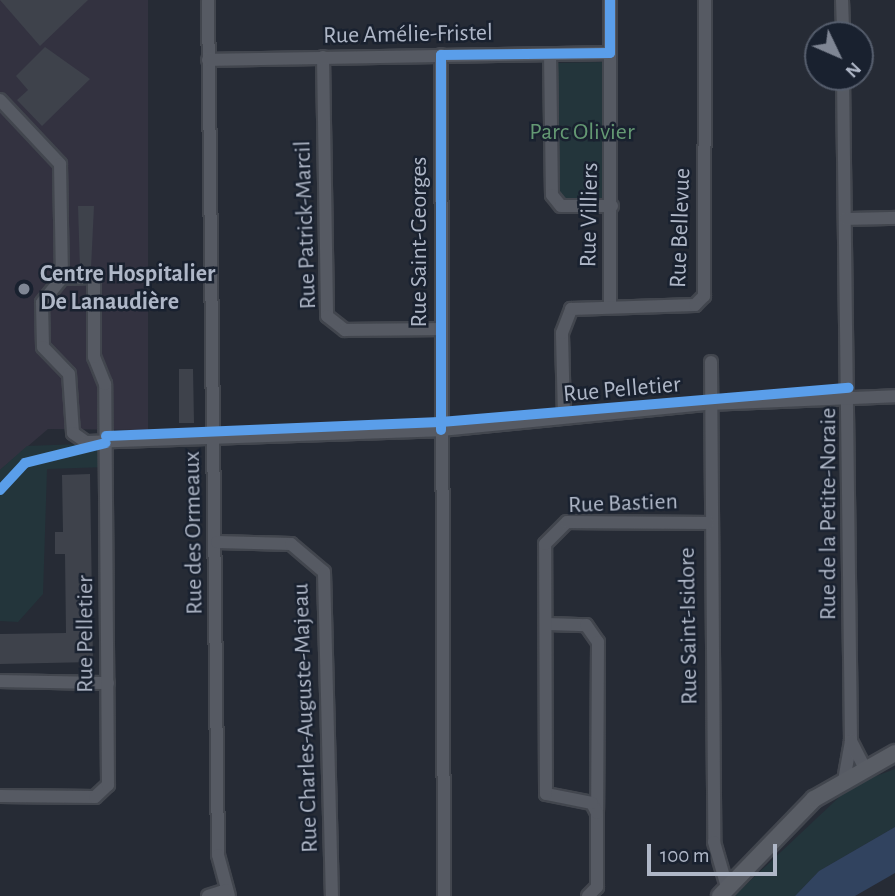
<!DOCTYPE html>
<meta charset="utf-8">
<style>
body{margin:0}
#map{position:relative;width:895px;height:896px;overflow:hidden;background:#262b35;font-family:"Alegreya Sans",sans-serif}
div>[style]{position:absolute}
.medical>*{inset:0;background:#333240}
.green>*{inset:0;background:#23353b}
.water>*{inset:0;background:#31435f}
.building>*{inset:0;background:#3e424b}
.roads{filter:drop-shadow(2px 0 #42464e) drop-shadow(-2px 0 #42464e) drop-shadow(0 2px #42464e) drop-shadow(0 -2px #42464e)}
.minor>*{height:12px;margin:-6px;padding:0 6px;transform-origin:6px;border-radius:6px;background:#565a63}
.major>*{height:16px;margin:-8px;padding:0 8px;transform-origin:8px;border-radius:8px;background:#595d65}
.cycleway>*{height:10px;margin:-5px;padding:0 5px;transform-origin:5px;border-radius:5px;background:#5a9eea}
.dots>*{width:19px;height:19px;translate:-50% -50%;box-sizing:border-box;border:4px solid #19212f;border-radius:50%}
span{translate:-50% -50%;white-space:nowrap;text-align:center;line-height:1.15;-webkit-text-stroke:5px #19212f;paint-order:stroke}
.street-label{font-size:24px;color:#afb7c7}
.park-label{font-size:24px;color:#649973}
.poi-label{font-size:24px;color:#afb7c7;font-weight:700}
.left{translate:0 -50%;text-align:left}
.north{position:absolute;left:804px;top:21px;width:70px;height:70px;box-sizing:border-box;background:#19212f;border:2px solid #555d6c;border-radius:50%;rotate:134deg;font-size:19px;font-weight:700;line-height:28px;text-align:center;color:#afb7c7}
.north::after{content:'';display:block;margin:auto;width:24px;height:32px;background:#7f8694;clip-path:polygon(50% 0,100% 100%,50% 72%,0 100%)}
.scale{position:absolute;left:647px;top:844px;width:130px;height:32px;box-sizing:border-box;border:4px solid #afb7c7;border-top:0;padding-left:9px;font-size:21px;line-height:24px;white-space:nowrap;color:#afb7c7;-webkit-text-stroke:5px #19212f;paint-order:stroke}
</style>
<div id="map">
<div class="medical">
<i style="clip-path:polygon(0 0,148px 0,148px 430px,48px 429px,0 470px)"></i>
</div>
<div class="green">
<i style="clip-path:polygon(605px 62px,608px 202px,559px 203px,557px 63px)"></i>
<i style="clip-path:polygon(106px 443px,106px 467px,47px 469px,43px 594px,18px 622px,0 621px,0 470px,27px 446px)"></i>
<i style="clip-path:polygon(895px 769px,895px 827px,819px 871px,795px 896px,734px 896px,852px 785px)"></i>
</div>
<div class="water">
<i style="clip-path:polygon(895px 827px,895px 873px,855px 896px,795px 896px,819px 871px)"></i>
</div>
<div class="building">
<i style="clip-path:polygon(0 0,88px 0,40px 46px)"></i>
<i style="clip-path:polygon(45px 47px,90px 79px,42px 126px,17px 100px,28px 90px,16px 76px)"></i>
<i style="clip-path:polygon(78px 206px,94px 206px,91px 268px,80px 269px)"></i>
<i style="clip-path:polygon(179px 369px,193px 369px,194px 423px,179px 423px)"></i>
<i style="clip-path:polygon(90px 474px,93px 662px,0 664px,0 634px,66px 633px,65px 554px,55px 554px,55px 532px,63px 532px,62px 475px)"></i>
</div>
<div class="roads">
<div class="minor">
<i style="left:208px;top:0;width:855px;rotate:89.33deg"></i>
<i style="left:218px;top:855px;width:42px;rotate:75deg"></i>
<i style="left:610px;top:0;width:304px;rotate:90deg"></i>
<i style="left:842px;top:0;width:35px;rotate:88deg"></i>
<i style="left:550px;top:54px;width:141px;rotate:89.2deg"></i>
<i style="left:552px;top:195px;width:14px;rotate:51deg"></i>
<i style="left:561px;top:206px;width:51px"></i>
<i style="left:441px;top:55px;width:841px;rotate:89.8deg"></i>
<i style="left:323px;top:57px;width:259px;rotate:89.1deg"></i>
<i style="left:327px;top:316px;width:23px;rotate:38deg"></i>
<i style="left:345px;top:330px;width:96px;rotate:-0.6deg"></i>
<i style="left:208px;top:60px;width:402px;rotate:-1deg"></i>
<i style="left:843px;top:77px;width:664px;rotate:89.31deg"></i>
<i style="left:851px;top:741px;width:36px;rotate:100deg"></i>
<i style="left:0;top:100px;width:88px;rotate:46.8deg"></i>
<i style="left:60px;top:164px;width:114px;rotate:89deg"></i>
<i style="left:62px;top:278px;width:32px;rotate:129deg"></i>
<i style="left:42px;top:303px;width:44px;rotate:88.7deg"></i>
<i style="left:43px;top:347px;width:37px;rotate:46deg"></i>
<i style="left:69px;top:374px;width:59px;rotate:86.1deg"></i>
<i style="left:73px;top:433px;width:16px;rotate:35deg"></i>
<i style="left:86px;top:442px;width:355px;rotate:-1.9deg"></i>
<i style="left:441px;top:430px;width:268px;rotate:-5.6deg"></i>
<i style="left:708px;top:404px;width:187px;rotate:-2.4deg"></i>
<i style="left:846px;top:219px;width:49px;rotate:-1.2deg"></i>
<i style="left:711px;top:362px;width:480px;rotate:89.6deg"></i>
<i style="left:714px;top:842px;width:47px;rotate:73.9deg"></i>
<i style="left:564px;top:416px;width:83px;rotate:-91.4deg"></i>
<i style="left:562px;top:333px;width:26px;rotate:-69deg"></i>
<i style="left:571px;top:309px;width:124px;rotate:-1.8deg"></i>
<i style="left:695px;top:305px;width:13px;rotate:-45deg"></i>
<i style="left:704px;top:296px;width:296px;rotate:-89.8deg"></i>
<i style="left:217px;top:542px;width:74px;rotate:1.5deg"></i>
<i style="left:291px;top:544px;width:43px;rotate:40.3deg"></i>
<i style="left:324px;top:572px;width:324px;rotate:88.6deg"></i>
<i style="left:548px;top:624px;width:38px;rotate:2deg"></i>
<i style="left:586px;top:625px;width:21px;rotate:55deg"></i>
<i style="left:598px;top:642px;width:168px;rotate:90.3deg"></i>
<i style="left:0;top:681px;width:108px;rotate:1.1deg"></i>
<i style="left:851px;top:741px;width:29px;rotate:63deg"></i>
<i style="left:0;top:796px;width:95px;rotate:0.6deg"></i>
<i style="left:95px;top:797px;width:18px;rotate:-43deg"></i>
<i style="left:108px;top:785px;width:401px;rotate:-90.4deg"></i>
<i style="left:105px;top:384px;width:29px;rotate:-112deg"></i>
<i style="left:94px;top:357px;width:80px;rotate:-90deg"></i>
<i style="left:94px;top:277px;width:32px;rotate:178deg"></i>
<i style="left:208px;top:896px;width:19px;rotate:-18deg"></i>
<i style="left:588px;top:896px;width:13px;rotate:-45deg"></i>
<i style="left:597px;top:887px;width:74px;rotate:-90deg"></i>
<i style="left:597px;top:813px;width:11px;rotate:-117deg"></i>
<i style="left:592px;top:803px;width:47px;rotate:-168.9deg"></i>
<i style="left:546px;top:794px;width:250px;rotate:-90.2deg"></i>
<i style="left:545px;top:544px;width:31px;rotate:-45deg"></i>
<i style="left:567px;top:522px;width:141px;rotate:0.4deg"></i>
</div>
<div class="major">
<i style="left:720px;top:896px;width:135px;rotate:-45.9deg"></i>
<i style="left:814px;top:799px;width:93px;rotate:-29.6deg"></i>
</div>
</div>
<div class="cycleway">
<i style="left:441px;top:430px;width:375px;rotate:-90deg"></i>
<i style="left:441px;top:55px;width:169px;rotate:-0.7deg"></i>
<i style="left:610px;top:53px;width:53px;rotate:-90deg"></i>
<i style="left:106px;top:436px;width:335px;rotate:-2.4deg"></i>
<i style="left:441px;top:422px;width:409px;rotate:-4.8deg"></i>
<i style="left:0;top:490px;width:37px;rotate:-47deg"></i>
<i style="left:25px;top:463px;width:83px;rotate:-13.9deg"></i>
</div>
<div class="dots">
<i style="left:24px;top:289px;background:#7f8694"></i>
</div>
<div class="street-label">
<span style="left:408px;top:35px;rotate:-1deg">Rue Amélie-Fristel</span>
<span style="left:590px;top:215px;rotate:-89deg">Rue Villiers</span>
<span style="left:306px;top:225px;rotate:-92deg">Rue Patrick-Marcil</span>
<span style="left:681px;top:228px;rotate:-88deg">Rue Bellevue</span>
<span style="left:420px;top:242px;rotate:-90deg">Rue Saint-Georges</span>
<span style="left:622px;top:390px;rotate:-5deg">Rue Pelletier</span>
<span style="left:623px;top:504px;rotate:-2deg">Rue Bastien</span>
<span style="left:829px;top:514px;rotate:-90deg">Rue de la Petite-Noraie</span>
<span style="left:194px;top:533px;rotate:-91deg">Rue des Ormeaux</span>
<span style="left:689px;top:626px;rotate:-91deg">Rue Saint-Isidore</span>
<span style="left:86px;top:634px;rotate:-90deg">Rue Pelletier</span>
<span style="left:306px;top:718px;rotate:-92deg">Rue Charles-Auguste-Majeau</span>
</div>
<div class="park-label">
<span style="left:582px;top:133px">Parc Olivier</span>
</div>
<div class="poi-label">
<span class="left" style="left:40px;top:289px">Centre Hospitalier<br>De Lanaudière</span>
</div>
<div class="north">N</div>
<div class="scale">100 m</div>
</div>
